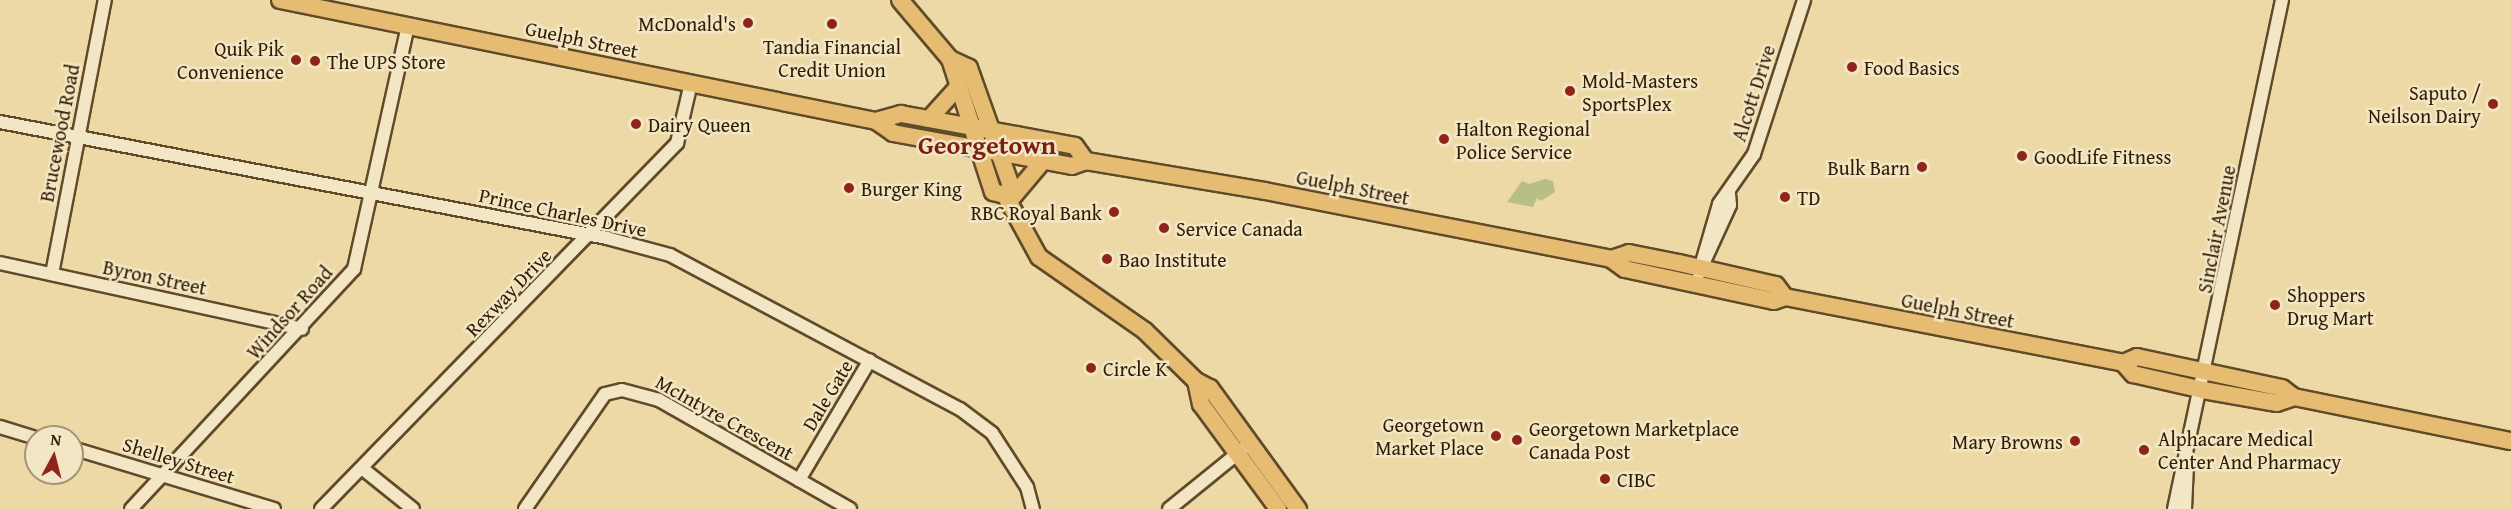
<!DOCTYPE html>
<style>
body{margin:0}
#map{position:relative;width:2511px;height:509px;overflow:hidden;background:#ecd9a6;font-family:"Gentium Book Plus",serif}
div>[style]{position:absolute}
.green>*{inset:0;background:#b8bf86}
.roads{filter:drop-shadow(2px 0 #604a2a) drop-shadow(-2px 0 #604a2a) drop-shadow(0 2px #604a2a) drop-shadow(0 -2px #604a2a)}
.minor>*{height:12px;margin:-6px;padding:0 6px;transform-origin:6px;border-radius:6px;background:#f3e6c5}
.major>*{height:16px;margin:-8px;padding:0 8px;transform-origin:8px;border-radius:8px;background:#e6bc73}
.dots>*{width:16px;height:16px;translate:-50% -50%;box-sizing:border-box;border:3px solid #f3e6c5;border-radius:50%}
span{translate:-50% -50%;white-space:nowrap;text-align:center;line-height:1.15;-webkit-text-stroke:5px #f3e6c5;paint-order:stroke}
.poi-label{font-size:20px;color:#311b01}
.right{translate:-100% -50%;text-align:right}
.left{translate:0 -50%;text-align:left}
.street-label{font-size:20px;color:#311b01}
.district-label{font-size:26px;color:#7a1f14;font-weight:700}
.north{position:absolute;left:24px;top:425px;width:60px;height:60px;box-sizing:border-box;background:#f3e6c5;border:2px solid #a59577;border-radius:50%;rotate:7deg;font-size:16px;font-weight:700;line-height:24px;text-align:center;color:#311b01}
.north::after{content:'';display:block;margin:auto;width:21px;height:27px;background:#8f2418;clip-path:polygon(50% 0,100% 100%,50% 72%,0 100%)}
</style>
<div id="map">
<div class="green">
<i style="clip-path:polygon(1545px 179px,1553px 181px,1555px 192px,1541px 201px,1537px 198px,1533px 207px,1507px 202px,1522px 181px,1529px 184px)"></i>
</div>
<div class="roads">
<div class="minor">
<i style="left:0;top:122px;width:618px;rotate:10.82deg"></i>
<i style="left:607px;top:238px;width:65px;rotate:15.1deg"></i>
<i style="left:670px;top:255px;width:328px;rotate:28deg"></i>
<i style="left:960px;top:409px;width:40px;rotate:37deg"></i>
<i style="left:992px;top:433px;width:64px;rotate:57.1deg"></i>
<i style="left:1027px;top:487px;width:23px;rotate:75deg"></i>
<i style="left:0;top:263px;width:309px;rotate:12.3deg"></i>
<i style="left:1703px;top:264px;width:65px;rotate:-65.4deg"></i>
<i style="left:1730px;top:205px;width:11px;rotate:-95deg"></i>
<i style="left:1699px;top:273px;width:72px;rotate:-73.8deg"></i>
<i style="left:1719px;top:204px;width:61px;rotate:-55deg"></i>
<i style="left:1754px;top:154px;width:162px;rotate:-72deg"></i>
<i style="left:52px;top:274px;width:279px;rotate:-79.1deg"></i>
<i style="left:0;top:427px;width:38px;rotate:17deg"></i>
<i style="left:72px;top:448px;width:211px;rotate:16.8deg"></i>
<i style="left:363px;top:469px;width:64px;rotate:38.7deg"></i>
<i style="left:799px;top:480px;width:139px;rotate:-59.4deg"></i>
<i style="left:131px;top:509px;width:328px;rotate:-47.1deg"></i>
<i style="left:354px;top:269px;width:250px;rotate:-77.5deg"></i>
<i style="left:321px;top:509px;width:511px;rotate:-45.79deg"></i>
<i style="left:677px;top:143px;width:62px;rotate:-76.9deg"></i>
<i style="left:525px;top:509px;width:140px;rotate:-55.2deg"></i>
<i style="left:605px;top:394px;width:17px;rotate:-13deg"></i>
<i style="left:622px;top:390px;width:38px;rotate:15deg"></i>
<i style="left:659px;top:400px;width:220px;rotate:29.7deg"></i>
<i style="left:1169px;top:509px;width:95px;rotate:-39deg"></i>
<i style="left:2174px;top:509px;width:520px;rotate:-78.02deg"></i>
<i style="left:2185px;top:509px;width:44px;rotate:-87.4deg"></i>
</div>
<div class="major">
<i style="left:280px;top:0;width:608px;rotate:11.48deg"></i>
<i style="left:876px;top:121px;width:21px;rotate:35deg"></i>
<i style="left:893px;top:133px;width:182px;rotate:10.4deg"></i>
<i style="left:1072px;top:166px;width:15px;rotate:-20deg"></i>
<i style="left:1086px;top:161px;width:181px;rotate:9.5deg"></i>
<i style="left:1265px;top:191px;width:353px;rotate:11.1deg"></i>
<i style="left:1611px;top:259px;width:17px;rotate:36deg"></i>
<i style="left:1625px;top:269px;width:152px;rotate:12.1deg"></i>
<i style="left:1774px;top:301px;width:12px;rotate:-20deg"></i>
<i style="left:1785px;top:297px;width:344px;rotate:11deg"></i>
<i style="left:2123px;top:363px;width:15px;rotate:-23deg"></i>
<i style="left:2137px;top:357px;width:148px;rotate:12.1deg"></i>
<i style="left:2282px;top:388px;width:15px;rotate:37deg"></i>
<i style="left:2294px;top:397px;width:221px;rotate:11.5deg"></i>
<i style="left:900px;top:0;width:77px;rotate:49.7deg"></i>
<i style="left:950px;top:59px;width:21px;rotate:25deg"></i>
<i style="left:969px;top:68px;width:125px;rotate:70.4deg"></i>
<i style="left:1011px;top:186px;width:11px;rotate:124deg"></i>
<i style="left:950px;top:59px;width:140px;rotate:72.1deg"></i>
<i style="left:993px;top:192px;width:12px;rotate:14deg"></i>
<i style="left:1005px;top:195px;width:71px;rotate:61.3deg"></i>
<i style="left:1039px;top:257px;width:129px;rotate:34.9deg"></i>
<i style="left:1145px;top:331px;width:71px;rotate:44.4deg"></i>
<i style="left:1196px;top:381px;width:16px;rotate:27deg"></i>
<i style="left:1210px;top:388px;width:150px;rotate:54deg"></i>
<i style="left:929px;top:119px;width:43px;rotate:-47.8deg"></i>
<i style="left:876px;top:121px;width:26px;rotate:-16deg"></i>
<i style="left:901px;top:114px;width:118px;rotate:10.3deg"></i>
<i style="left:1017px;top:135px;width:59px;rotate:10.7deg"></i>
<i style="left:1075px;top:146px;width:19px;rotate:54deg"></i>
<i style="left:1010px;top:200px;width:51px;rotate:-49.8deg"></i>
<i style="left:1611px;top:259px;width:19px;rotate:-18deg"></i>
<i style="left:1629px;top:253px;width:51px;rotate:11.3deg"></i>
<i style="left:1679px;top:263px;width:99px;rotate:12.8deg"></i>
<i style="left:1776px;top:285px;width:15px;rotate:53deg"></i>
<i style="left:2123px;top:363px;width:15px;rotate:48deg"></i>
<i style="left:2133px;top:374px;width:72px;rotate:12.9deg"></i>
<i style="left:2203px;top:390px;width:75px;rotate:10deg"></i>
<i style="left:2277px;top:403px;width:18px;rotate:-19deg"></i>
<i style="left:1196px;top:381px;width:24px;rotate:78deg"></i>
<i style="left:1201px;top:404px;width:130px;rotate:53.7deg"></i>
</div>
</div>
<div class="dots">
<i style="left:748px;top:23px;background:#8f2418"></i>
<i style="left:832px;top:24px;background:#8f2418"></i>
<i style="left:296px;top:60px;background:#8f2418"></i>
<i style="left:315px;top:61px;background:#8f2418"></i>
<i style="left:1852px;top:67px;background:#8f2418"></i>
<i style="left:1570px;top:91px;background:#8f2418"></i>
<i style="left:2493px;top:104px;background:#8f2418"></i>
<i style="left:636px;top:124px;background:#8f2418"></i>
<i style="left:1444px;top:139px;background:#8f2418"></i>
<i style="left:2022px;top:156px;background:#8f2418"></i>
<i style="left:1922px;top:167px;background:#8f2418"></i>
<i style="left:849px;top:188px;background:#8f2418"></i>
<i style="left:1785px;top:197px;background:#8f2418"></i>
<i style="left:1114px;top:212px;background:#8f2418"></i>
<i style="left:1164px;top:228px;background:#8f2418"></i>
<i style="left:1107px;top:259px;background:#8f2418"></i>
<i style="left:2275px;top:305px;background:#8f2418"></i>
<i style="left:1091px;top:368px;background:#8f2418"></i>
<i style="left:1496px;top:436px;background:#8f2418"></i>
<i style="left:1517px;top:440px;background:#8f2418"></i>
<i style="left:2075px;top:441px;background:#8f2418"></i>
<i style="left:2144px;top:450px;background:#8f2418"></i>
<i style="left:1605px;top:479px;background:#8f2418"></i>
</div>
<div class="poi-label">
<span class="right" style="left:736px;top:23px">McDonald's</span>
<span style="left:832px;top:58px">Tandia Financial<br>Credit Union</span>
<span class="right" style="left:284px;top:60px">Quik Pik<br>Convenience</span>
<span class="left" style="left:327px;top:61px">The UPS Store</span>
<span class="left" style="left:1864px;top:67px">Food Basics</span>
<span class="left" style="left:1582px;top:92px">Mold-Masters<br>SportsPlex</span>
<span class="right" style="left:2481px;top:104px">Saputo /<br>Neilson Dairy</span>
<span class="left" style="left:648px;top:124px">Dairy Queen</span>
<span class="left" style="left:1456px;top:140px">Halton Regional<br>Police Service</span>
<span class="left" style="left:2034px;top:156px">GoodLife Fitness</span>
<span class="right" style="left:1910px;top:167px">Bulk Barn</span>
<span class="left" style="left:861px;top:188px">Burger King</span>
<span class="left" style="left:1797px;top:197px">TD</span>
<span class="right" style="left:1102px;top:212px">RBC Royal Bank</span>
<span class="left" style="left:1176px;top:228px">Service Canada</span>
<span class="left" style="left:1119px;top:259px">Bao Institute</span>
<span class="left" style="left:2287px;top:306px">Shoppers<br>Drug Mart</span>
<span class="left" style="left:1103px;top:368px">Circle K</span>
<span class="right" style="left:1484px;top:436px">Georgetown<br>Market Place</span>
<span class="left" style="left:1529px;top:440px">Georgetown Marketplace<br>Canada Post</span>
<span class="left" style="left:2158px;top:450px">Alphacare Medical<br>Center And Pharmacy</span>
<span class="right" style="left:2063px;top:441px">Mary Browns</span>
<span class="left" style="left:1617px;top:479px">CIBC</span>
</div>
<div class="street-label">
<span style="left:582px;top:39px;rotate:12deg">Guelph Street</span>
<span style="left:1753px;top:93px;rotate:-72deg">Alcott Drive</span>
<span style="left:59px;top:133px;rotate:-79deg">Brucewood Road</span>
<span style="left:1353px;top:187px;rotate:11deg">Guelph Street</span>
<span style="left:563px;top:212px;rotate:12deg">Prince Charles Drive</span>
<span style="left:2216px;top:229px;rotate:-79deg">Sinclair Avenue</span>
<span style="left:155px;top:277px;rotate:12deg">Byron Street</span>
<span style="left:508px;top:292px;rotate:-46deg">Rexway Drive</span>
<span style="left:1958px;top:310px;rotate:11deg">Guelph Street</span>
<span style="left:289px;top:312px;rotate:-48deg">Windsor Road</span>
<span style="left:827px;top:395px;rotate:-59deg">Dale Gate</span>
<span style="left:725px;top:417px;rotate:29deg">McIntyre Crescent</span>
<span style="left:179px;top:460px;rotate:17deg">Shelley Street</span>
</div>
<div class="district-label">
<span style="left:987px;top:145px">Georgetown</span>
</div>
<div class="north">N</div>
</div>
